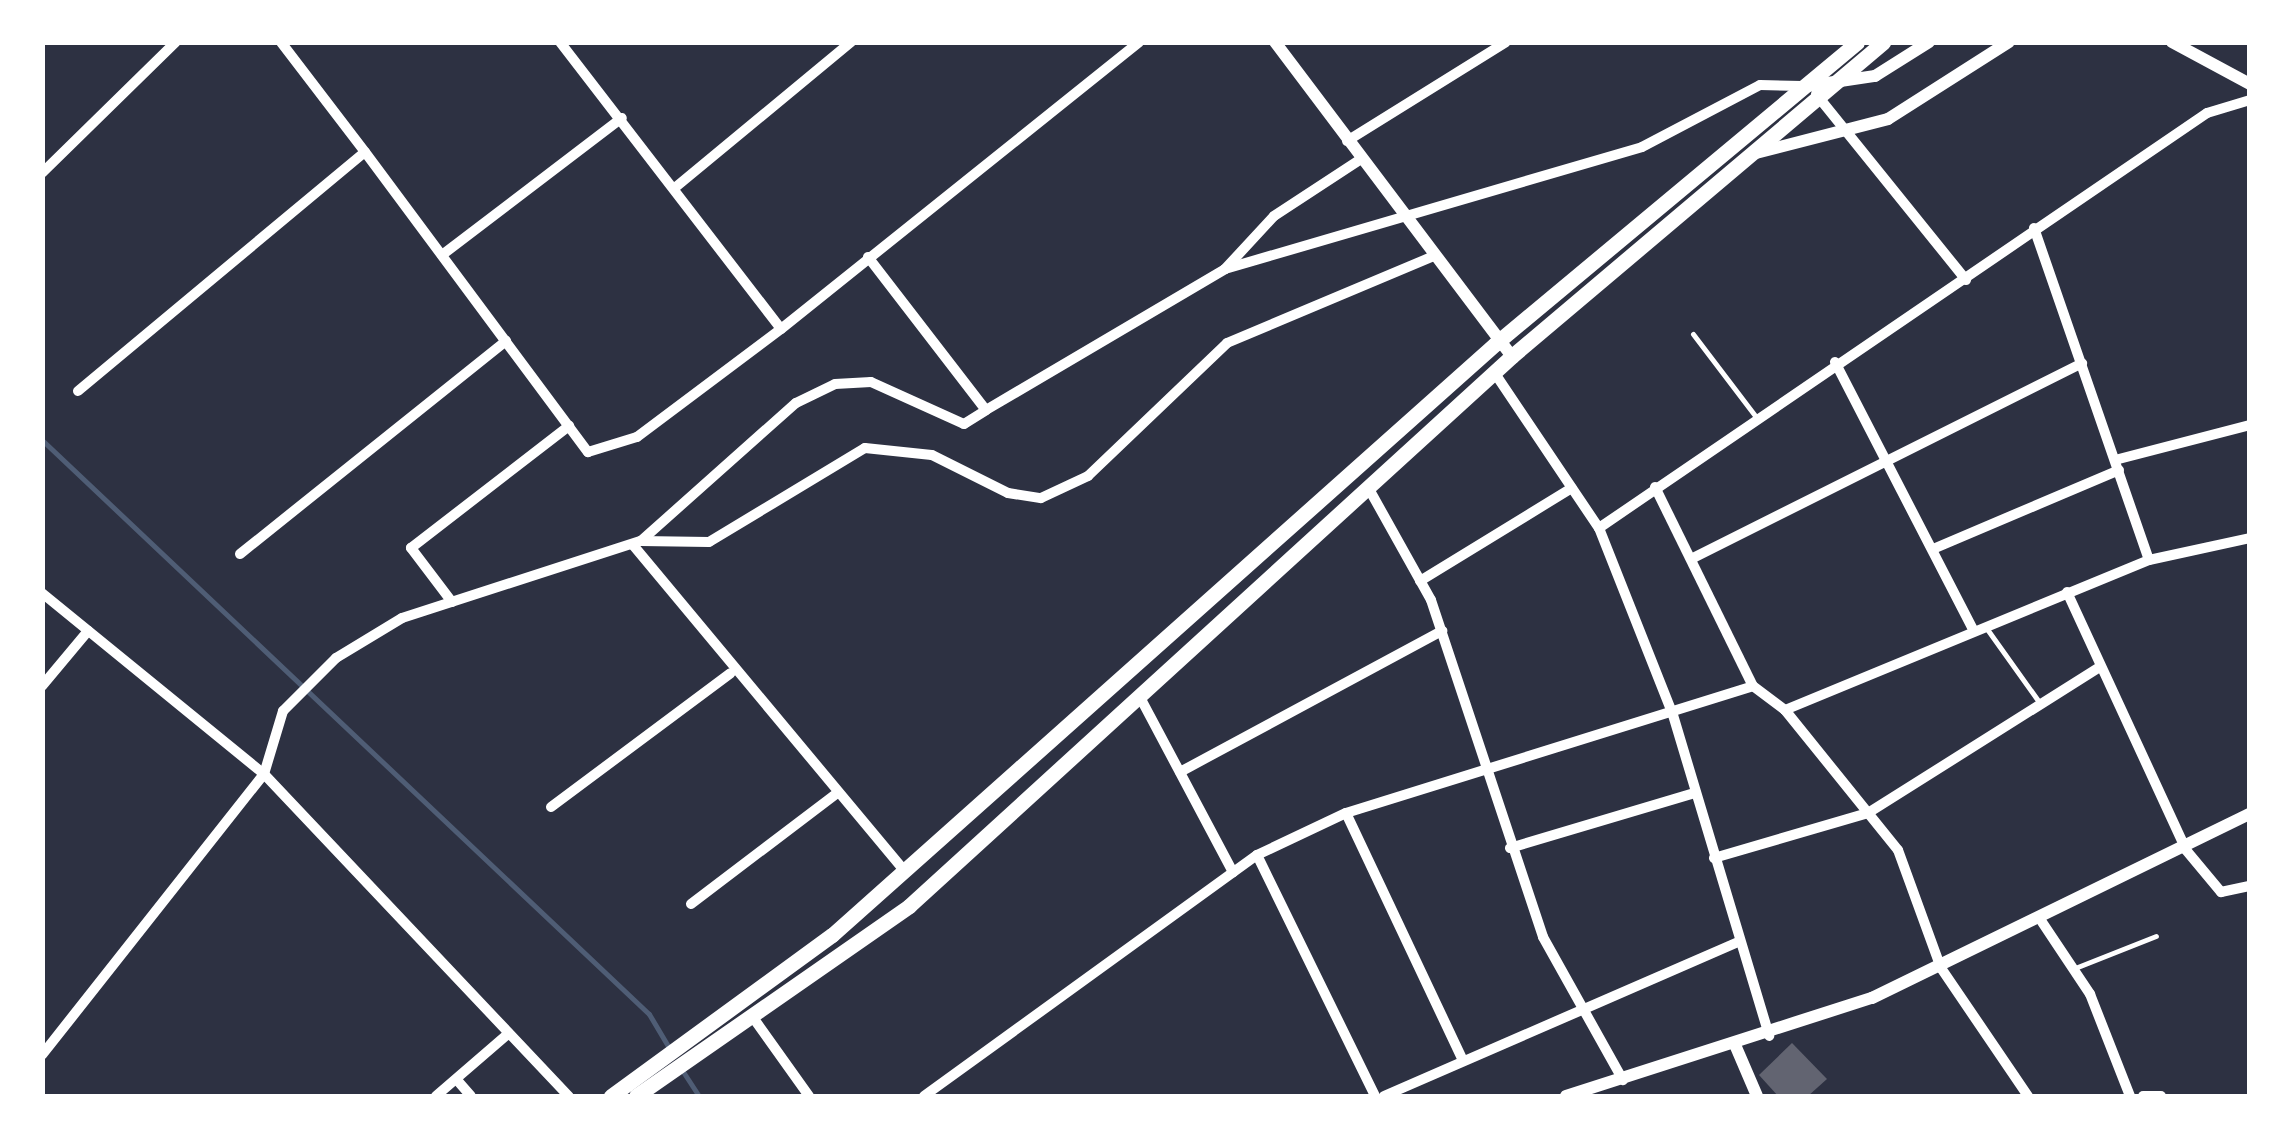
<!DOCTYPE html>
<style>
body{margin:0}
#map{position:relative;width:2292px;height:1139px;overflow:hidden;background:#2d3142;font-family:"Sofia Sans Condensed",sans-serif}
div>[style]{position:absolute}
.stream>*{height:5px;margin:-2.5px;padding:0 2.5px;transform-origin:2.5px;border-radius:2.5px;background:#4f5d75}
.building>*{inset:0;background:#626471}
.service>*{height:5px;margin:-2.5px;padding:0 2.5px;transform-origin:2.5px;border-radius:2.5px;background:#fff}
.minor>*{height:10px;margin:-5px;padding:0 5px;transform-origin:5px;border-radius:5px;background:#fff}
.tertiary>*{height:12px;margin:-6px;padding:0 6px;transform-origin:6px;border-radius:6px;background:#fff}
.secondary>*{height:15px;margin:-7.5px;padding:0 7.5px;transform-origin:7.5px;border-radius:7.5px;background:#fff}
span{translate:-50% -50%;white-space:nowrap;text-align:center;line-height:1.15;-webkit-text-stroke:9px #fff;paint-order:stroke}
.frame{position:absolute;inset:0;border:45px solid #fff;pointer-events:none}
</style>
<div id="map">
<div class="stream">
<i style="left:42px;top:440px;width:835px;rotate:43.4deg"></i>
<i style="left:649px;top:1014px;width:43px;rotate:59.3deg"></i>
<i style="left:682px;top:1070px;width:31px;rotate:57deg"></i>
</div>
<div class="building">
<i style="clip-path:polygon(1792px 1043px,1827px 1079px,1808px 1096px,1778px 1096px,1759px 1075px)"></i>
</div>
<div class="service">
<i style="left:1693px;top:334px;width:104px;rotate:52.8deg"></i>
<i style="left:1987px;top:629px;width:90px;rotate:54.5deg"></i>
<i style="left:2075px;top:968px;width:87px;rotate:-21.6deg"></i>
</div>
<div class="minor">
<i style="left:560px;top:42px;width:362px;rotate:52.4deg"></i>
<i style="left:1816px;top:94px;width:239px;rotate:51.1deg"></i>
<i style="left:1347px;top:141px;width:187px;rotate:-31.9deg"></i>
<i style="left:365px;top:152px;width:374px;rotate:53.4deg"></i>
<i style="left:588px;top:452px;width:51px;rotate:-17deg"></i>
<i style="left:637px;top:437px;width:180px;rotate:-36.9deg"></i>
<i style="left:781px;top:329px;width:459px;rotate:-38.7deg"></i>
<i style="left:42px;top:173px;width:187px;rotate:-44.4deg"></i>
<i style="left:677px;top:186px;width:226px;rotate:-39.6deg"></i>
<i style="left:2034px;top:228px;width:351px;rotate:70.9deg"></i>
<i style="left:442px;top:255px;width:226px;rotate:-37.3deg"></i>
<i style="left:868px;top:257px;width:193px;rotate:52.4deg"></i>
<i style="left:986px;top:410px;width:277px;rotate:-30.5deg"></i>
<i style="left:1225px;top:269px;width:434px;rotate:-16.3deg"></i>
<i style="left:1642px;top:147px;width:133px;rotate:-27.7deg"></i>
<i style="left:1760px;top:85px;width:42px;rotate:1.4deg"></i>
<i style="left:1225px;top:269px;width:72px;rotate:-47.2deg"></i>
<i style="left:1274px;top:216px;width:104px;rotate:-33.2deg"></i>
<i style="left:1835px;top:362px;width:301px;rotate:62.7deg"></i>
<i style="left:1494px;top:372px;width:188px;rotate:56.1deg"></i>
<i style="left:1599px;top:528px;width:201px;rotate:68.4deg"></i>
<i style="left:1673px;top:715px;width:335px;rotate:73.3deg"></i>
<i style="left:78px;top:391px;width:373px;rotate:-39.8deg"></i>
<i style="left:365px;top:152px;width:138px;rotate:-127.4deg"></i>
<i style="left:2115px;top:460px;width:139px;rotate:-14.5deg"></i>
<i style="left:1655px;top:487px;width:222px;rotate:63.8deg"></i>
<i style="left:1369px;top:489px;width:127px;rotate:60.8deg"></i>
<i style="left:1431px;top:600px;width:355px;rotate:71.6deg"></i>
<i style="left:1543px;top:937px;width:164px;rotate:60.8deg"></i>
<i style="left:1599px;top:528px;width:736px;rotate:-34.32deg"></i>
<i style="left:2207px;top:113px;width:45px;rotate:-16.8deg"></i>
<i style="left:642px;top:540px;width:206px;rotate:-41.7deg"></i>
<i style="left:796px;top:403px;width:43px;rotate:-26deg"></i>
<i style="left:835px;top:384px;width:36px;rotate:-3deg"></i>
<i style="left:871px;top:382px;width:102px;rotate:24.3deg"></i>
<i style="left:964px;top:424px;width:26px;rotate:-32deg"></i>
<i style="left:633px;top:545px;width:425px;rotate:50.2deg"></i>
<i style="left:1933px;top:549px;width:202px;rotate:-23deg"></i>
<i style="left:240px;top:554px;width:341px;rotate:-38.7deg"></i>
<i style="left:1695px;top:557px;width:433px;rotate:-26.6deg"></i>
<i style="left:1420px;top:581px;width:178px;rotate:-31.5deg"></i>
<i style="left:2067px;top:592px;width:284px;rotate:65.2deg"></i>
<i style="left:2186px;top:850px;width:55px;rotate:50.2deg"></i>
<i style="left:2221px;top:892px;width:30px;rotate:-12deg"></i>
<i style="left:42px;top:593px;width:286px;rotate:39.2deg"></i>
<i style="left:264px;top:774px;width:444px;rotate:46.6deg"></i>
<i style="left:452px;top:602px;width:68px;rotate:-127.2deg"></i>
<i style="left:411px;top:548px;width:200px;rotate:-37.7deg"></i>
<i style="left:42px;top:686px;width:72px;rotate:-50.1deg"></i>
<i style="left:1142px;top:701px;width:194px;rotate:62deg"></i>
<i style="left:1785px;top:710px;width:180px;rotate:51.1deg"></i>
<i style="left:1898px;top:850px;width:126px;rotate:70deg"></i>
<i style="left:1941px;top:968px;width:155px;rotate:55.8deg"></i>
<i style="left:1180px;top:772px;width:298px;rotate:-28.3deg"></i>
<i style="left:551px;top:807px;width:224px;rotate:-36.7deg"></i>
<i style="left:1346px;top:813px;width:273px;rotate:64.7deg"></i>
<i style="left:1510px;top:848px;width:193px;rotate:-16.6deg"></i>
<i style="left:1257px;top:855px;width:268px;rotate:63.9deg"></i>
<i style="left:1714px;top:858px;width:160px;rotate:-16.3deg"></i>
<i style="left:1868px;top:813px;width:272px;rotate:-32.2deg"></i>
<i style="left:691px;top:904px;width:182px;rotate:-37.2deg"></i>
<i style="left:2042px;top:922px;width:87px;rotate:56.3deg"></i>
<i style="left:2090px;top:994px;width:110px;rotate:68.6deg"></i>
<i style="left:752px;top:1016px;width:98px;rotate:54.5deg"></i>
<i style="left:42px;top:1055px;width:358px;rotate:-51.7deg"></i>
<i style="left:264px;top:774px;width:66px;rotate:-73.2deg"></i>
<i style="left:283px;top:711px;width:75px;rotate:-45deg"></i>
<i style="left:336px;top:658px;width:77px;rotate:-31.2deg"></i>
<i style="left:402px;top:618px;width:251px;rotate:-17.9deg"></i>
<i style="left:641px;top:541px;width:68px;rotate:0.8deg"></i>
<i style="left:709px;top:542px;width:182px;rotate:-31.1deg"></i>
<i style="left:865px;top:448px;width:67px;rotate:6deg"></i>
<i style="left:932px;top:455px;width:85px;rotate:26.6deg"></i>
<i style="left:1008px;top:493px;width:33px;rotate:9deg"></i>
<i style="left:1041px;top:498px;width:52px;rotate:-25.1deg"></i>
<i style="left:1088px;top:476px;width:192px;rotate:-43.7deg"></i>
<i style="left:1227px;top:343px;width:222px;rotate:-22.8deg"></i>
<i style="left:457px;top:1080px;width:21px;rotate:49deg"></i>
<i style="left:436px;top:1096px;width:96px;rotate:-40.8deg"></i>
<i style="left:924px;top:1096px;width:411px;rotate:-35.9deg"></i>
<i style="left:1257px;top:855px;width:98px;rotate:-25.3deg"></i>
<i style="left:1346px;top:813px;width:426px;rotate:-17.3deg"></i>
<i style="left:1753px;top:686px;width:40px;rotate:37deg"></i>
<i style="left:1785px;top:710px;width:394px;rotate:-22.4deg"></i>
<i style="left:2149px;top:560px;width:103px;rotate:-12.3deg"></i>
<i style="left:1384px;top:1096px;width:388px;rotate:-23.5deg"></i>
<i style="left:2143px;top:1096px;width:18px"></i>
</div>
<div class="tertiary">
<i style="left:1275px;top:42px;width:393px;rotate:53deg"></i>
<i style="left:2172px;top:42px;width:89px;rotate:28.3deg"></i>
<i style="left:1807px;top:86px;width:69px;rotate:-8.4deg"></i>
<i style="left:1875px;top:76px;width:64px;rotate:-32.2deg"></i>
<i style="left:1756px;top:153px;width:136px;rotate:-14.4deg"></i>
<i style="left:1888px;top:119px;width:143px;rotate:-32.5deg"></i>
<i style="left:1736px;top:1047px;width:53px;rotate:66.8deg"></i>
<i style="left:1566px;top:1096px;width:321px;rotate:-17.8deg"></i>
<i style="left:1872px;top:998px;width:420px;rotate:-26deg"></i>
</div>
<div class="secondary">
<i style="left:611px;top:1096px;width:273px;rotate:-36.1deg"></i>
<i style="left:832px;top:935px;width:888px;rotate:-41.71deg"></i>
<i style="left:1495px;top:344px;width:471px;rotate:-39.8deg"></i>
<i style="left:636px;top:1096px;width:333px;rotate:-34.8deg"></i>
<i style="left:909px;top:906px;width:816px;rotate:-42.37deg"></i>
<i style="left:1512px;top:356px;width:486px;rotate:-40.2deg"></i>
</div>
<div class="frame"></div>
</div>
